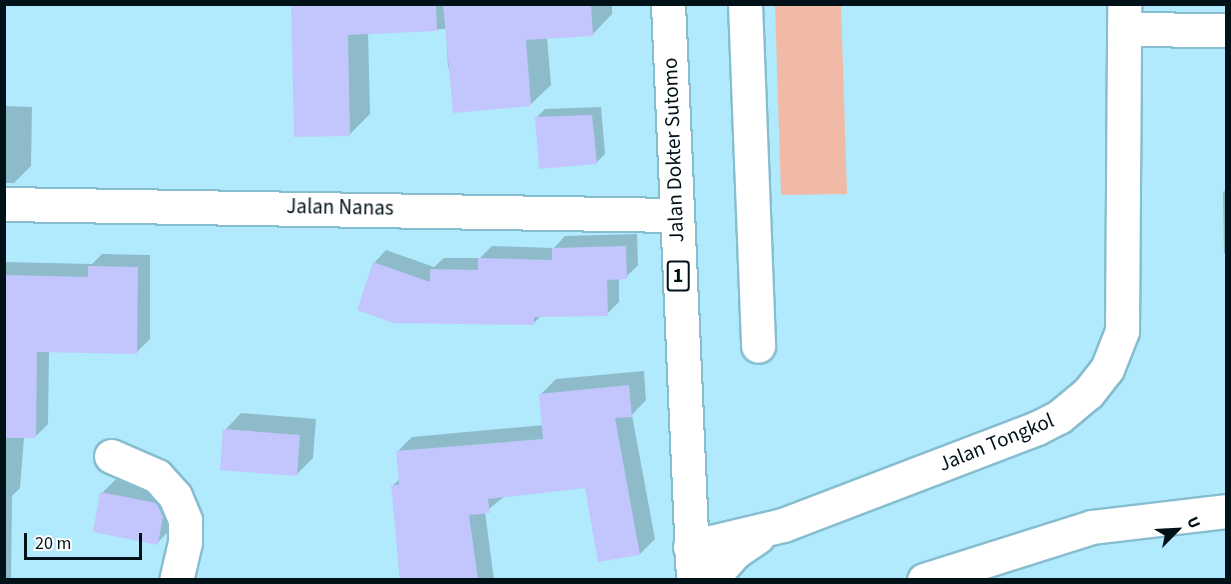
<!DOCTYPE html>
<style>
body{margin:0}
#map{position:relative;width:1231px;height:584px;overflow:hidden;background:#b2eafd;font-family:"Source Sans 3",sans-serif}
div>[style]{position:absolute}
.green>*{inset:0;background:#f1baa6}
.shadow>*{inset:0;background:#0003}
.building>*{inset:0;background:#c2c6fd}
.roads{filter:drop-shadow(2px 0 #87bdd0) drop-shadow(-2px 0 #87bdd0) drop-shadow(0 2px #87bdd0) drop-shadow(0 -2px #87bdd0)}
.minor>*{height:33px;margin:-16.5px;padding:0 16.5px;transform-origin:16.5px;border-radius:16.5px;background:#fff}
.highway>*{height:33px;margin:-16.5px;padding:0 16.5px;transform-origin:16.5px;border-radius:16.5px;background:#fff}
span{translate:-50% -50%;white-space:nowrap;text-align:center;line-height:1.15;-webkit-text-stroke:6px #fff;paint-order:stroke}
.shield-label span{padding:2px 4px;background:#fff;border:2px solid;border-radius:4px;-webkit-text-stroke-width:0}
.shield-label{font-size:20px;color:#001218;font-weight:700}
.street-label{font-size:21px;color:#001218}
.frame{position:absolute;inset:0;border:6px solid #001218;pointer-events:none}
.north{position:absolute;left:1147px;top:500px;width:60px;height:60px;-webkit-text-stroke:4px #fff;paint-order:stroke;rotate:66deg;font-size:16px;font-weight:700;line-height:24px;text-align:center;color:#001218}
.north::after{content:'';display:block;margin:auto;width:21px;height:27px;background:#001218;clip-path:polygon(50% 0,100% 100%,50% 72%,0 100%)}
.scale{position:absolute;left:24px;top:533px;width:118px;height:27px;box-sizing:border-box;border:3px solid #001218;border-top:0;padding-left:8px;font-size:18px;line-height:21px;white-space:nowrap;color:#001218;-webkit-text-stroke:4px #fff;paint-order:stroke}
</style>
<div id="map">
<div class="green">
<i style="clip-path:polygon(775px 5px,841px 5px,847px 194px,781px 195px)"></i>
</div>
<div class="shadow">
<i style="clip-path:polygon(293px 4px,612px 4px,612px 14px,592px 35px,547px 37px,551px 85px,530px 105px,448px 68px,446px 29px,368px 32px,370px 114px,349px 135px)"></i>
<i style="clip-path:polygon(4px 106px,32px 107px,31px 166px,14px 183px,4px 183px)"></i>
<i style="clip-path:polygon(601px 107px,605px 154px,596px 163px,536px 118px,545px 109px)"></i>
<i style="clip-path:polygon(1226px 189px,1226px 253px,1224px 253px,1223px 193px)"></i>
<i style="clip-path:polygon(637px 234px,638px 265px,626px 277px,619px 278px,619px 302px,607px 314px,542px 315px,533px 324px,374px 263px,386px 250px,434px 267px,444px 258px,480px 258px,492px 246px,554px 248px,565px 236px)"></i>
<i style="clip-path:polygon(102px 254px,150px 255px,150px 339px,137px 352px,49px 351px,48px 424px,35px 437px,24px 437px,20px 488px,12px 496px,11px 580px,4px 580px,4px 262px,92px 264px)"></i>
<i style="clip-path:polygon(644px 371px,646px 400px,632px 415px,655px 539px,640px 554px,586px 487px,504px 497px,485px 512px,494px 580px,400px 580px,392px 486px,400px 479px,397px 452px,412px 437px,544px 425px,541px 394px,556px 379px)"></i>
<i style="clip-path:polygon(241px 413px,316px 419px,313px 458px,296px 475px,225px 430px)"></i>
<i style="clip-path:polygon(118px 477px,179px 499px,174px 526px,157px 543px,102px 493px)"></i>
</div>
<div class="building">
<i style="clip-path:polygon(291px 4px,436px 4px,437px 31px,348px 35px,350px 136px,294px 137px)"></i>
<i style="clip-path:polygon(443px 4px,591px 4px,593px 36px,526px 40px,531px 106px,453px 113px)"></i>
<i style="clip-path:polygon(592px 115px,597px 164px,539px 169px,535px 117px)"></i>
<i style="clip-path:polygon(626px 246px,627px 279px,607px 280px,608px 316px,534px 317px,534px 325px,393px 323px,357px 310px,373px 262px,430px 282px,430px 269px,478px 270px,478px 258px,552px 260px,552px 248px)"></i>
<i style="clip-path:polygon(88px 266px,138px 267px,137px 354px,37px 352px,36px 438px,4px 438px,4px 275px,88px 277px)"></i>
<i style="clip-path:polygon(629px 385px,632px 417px,615px 418px,640px 555px,598px 562px,585px 488px,488px 499px,490px 513px,469px 515px,478px 579px,400px 579px,391px 485px,399px 485px,396px 451px,543px 439px,539px 394px)"></i>
<i style="clip-path:polygon(223px 429px,300px 435px,297px 476px,220px 470px)"></i>
<i style="clip-path:polygon(100px 492px,156px 503px,163px 516px,158px 545px,93px 532px)"></i>
</div>
<div class="roads">
<div class="minor">
<i style="left:745px;top:4px;width:342px;rotate:87.8deg"></i>
<i style="left:1124px;top:29px;width:102px;rotate:0.6deg"></i>
<i style="left:4px;top:204px;width:671px;rotate:0.94deg"></i>
<i style="left:111px;top:456px;width:50px;rotate:23.5deg"></i>
<i style="left:157px;top:476px;width:27px;rotate:48deg"></i>
<i style="left:175px;top:496px;width:26px;rotate:67deg"></i>
<i style="left:185px;top:520px;width:22px;rotate:90deg"></i>
<i style="left:185px;top:542px;width:39px;rotate:103deg"></i>
<i style="left:690px;top:547px;width:96px;rotate:-13.3deg"></i>
<i style="left:783px;top:525px;width:272px;rotate:-20.9deg"></i>
<i style="left:1037px;top:428px;width:25px;rotate:-27deg"></i>
<i style="left:1059px;top:417px;width:38px;rotate:-40deg"></i>
<i style="left:1088px;top:393px;width:31px;rotate:-52deg"></i>
<i style="left:1107px;top:369px;width:41px;rotate:-68.5deg"></i>
<i style="left:1122px;top:331px;width:327px;rotate:-89.6deg"></i>
<i style="left:710px;top:580px;width:38px;rotate:-48deg"></i>
<i style="left:735px;top:552px;width:27px;rotate:-34deg"></i>
<i style="left:924px;top:580px;width:176px;rotate:-17.5deg"></i>
<i style="left:1092px;top:527px;width:135px;rotate:-6.8deg"></i>
</div>
<div class="highway">
<i style="left:668px;top:4px;width:577px;rotate:87.51deg"></i>
</div>
</div>
<div class="shield-label">
<span style="left:678px;top:276px">1</span>
</div>
<div class="street-label">
<span style="left:673px;top:150px;rotate:-92deg">Jalan Dokter Sutomo</span>
<span style="left:340px;top:207px;rotate:1deg">Jalan Nanas</span>
<span style="left:996px;top:442px;rotate:-22deg">Jalan Tongkol</span>
</div>
<div class="frame"></div>
<div class="north">U</div>
<div class="scale">20 m</div>
</div>
